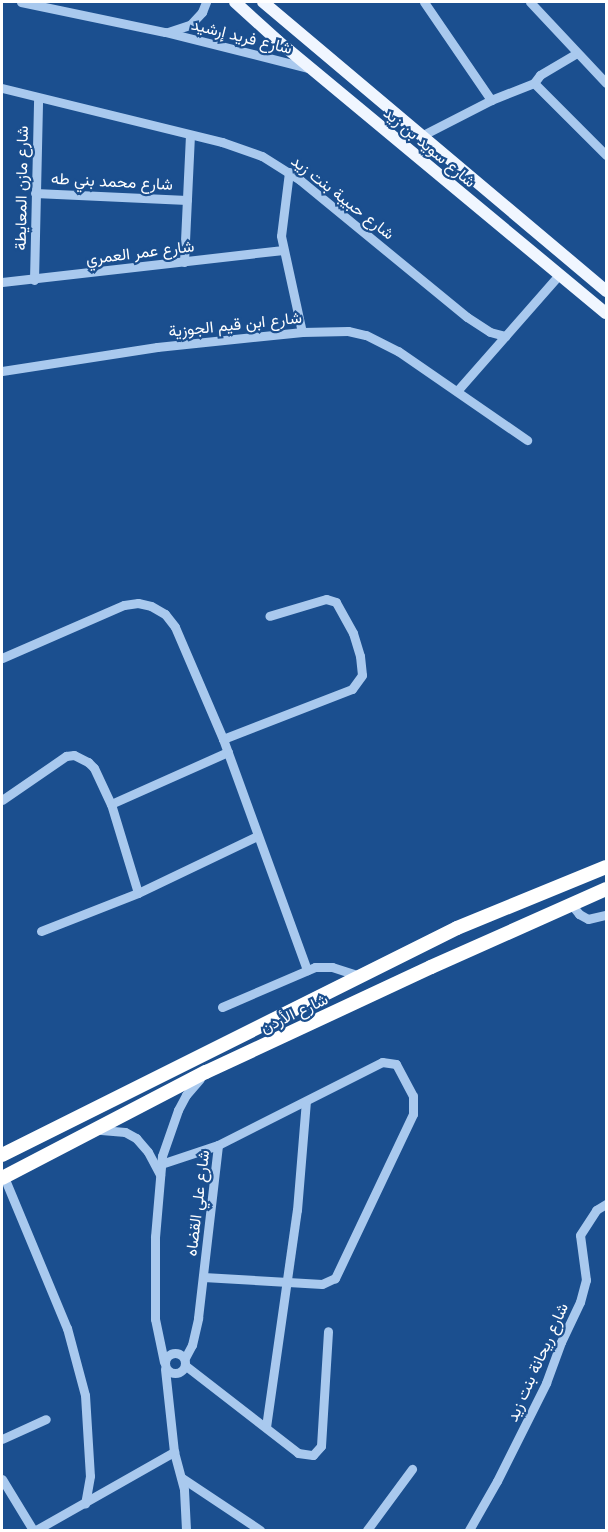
<!DOCTYPE html>
<meta charset="utf-8">
<style>
body{margin:0}
#map{position:relative;width:608px;height:1532px;overflow:hidden;background:#1b4f8f;font-family:Inter,Vazirmatn,sans-serif}
div>[style]{position:absolute}
.minor>*{height:9px;margin:-4.5px;padding:0 4.5px;transform-origin:4.5px;border-radius:4.5px;background:#a9c9ee}
.minor>.ring{margin:-4.5px;padding:0;box-sizing:content-box;background:none;border:9px solid #a9c9ee;border-radius:50%}
.major>*{height:12px;margin:-6px;padding:0 6px;transform-origin:6px;border-radius:6px;background:#f0f6ff}
.highway>*{height:14px;margin:-7px;padding:0 7px;transform-origin:7px;border-radius:7px;background:#fff}
span{translate:-50% -50%;white-space:nowrap;text-align:center;line-height:1.15;-webkit-text-stroke:4.5px #1b4f8f;paint-order:stroke}
.street-label{font-size:16px;color:#fff}
.frame{position:absolute;inset:0;border:3px solid #fff;pointer-events:none}
</style>
<div id="map">
<div class="minor">
<i style="left:21px;top:2px;width:147px;rotate:11.8deg"></i>
<i style="left:165px;top:32px;width:147px;rotate:14.1deg"></i>
<i style="left:424px;top:2px;width:119px;rotate:55.6deg"></i>
<i style="left:491px;top:100px;width:46px;rotate:-21.6deg"></i>
<i style="left:530px;top:2px;width:111px;rotate:46.8deg"></i>
<i style="left:168px;top:32px;width:23px;rotate:-18deg"></i>
<i style="left:190px;top:25px;width:18px;rotate:-47deg"></i>
<i style="left:202px;top:12px;width:11px;rotate:-68deg"></i>
<i style="left:577px;top:53px;width:43px;rotate:149.3deg"></i>
<i style="left:540px;top:75px;width:10px;rotate:127deg"></i>
<i style="left:534px;top:83px;width:102px;rotate:45deg"></i>
<i style="left:2px;top:88px;width:227px;rotate:13.8deg"></i>
<i style="left:222px;top:142px;width:42px;rotate:19.3deg"></i>
<i style="left:262px;top:156px;width:45px;rotate:32.3deg"></i>
<i style="left:300px;top:180px;width:216px;rotate:39.4deg"></i>
<i style="left:467px;top:317px;width:27px;rotate:33deg"></i>
<i style="left:490px;top:332px;width:16px;rotate:15deg"></i>
<i style="left:421px;top:136px;width:79px;rotate:-27.2deg"></i>
<i style="left:289px;top:172px;width:64px;rotate:97.1deg"></i>
<i style="left:281px;top:236px;width:98px;rotate:77.7deg"></i>
<i style="left:35px;top:193px;width:152px;rotate:2.6deg"></i>
<i style="left:184px;top:262px;width:126px;rotate:-87.3deg"></i>
<i style="left:34px;top:280px;width:182px;rotate:-88.7deg"></i>
<i style="left:2px;top:282px;width:283px;rotate:-6.5deg"></i>
<i style="left:2px;top:371px;width:157px;rotate:-8.8deg"></i>
<i style="left:157px;top:347px;width:146px;rotate:-5.9deg"></i>
<i style="left:302px;top:332px;width:46px;rotate:-1.2deg"></i>
<i style="left:348px;top:331px;width:18px;rotate:13deg"></i>
<i style="left:366px;top:335px;width:36px;rotate:27deg"></i>
<i style="left:398px;top:351px;width:157px;rotate:34.6deg"></i>
<i style="left:457px;top:391px;width:153px;rotate:-48.7deg"></i>
<i style="left:2px;top:658px;width:133px;rotate:-23.5deg"></i>
<i style="left:124px;top:605px;width:14px;rotate:-8deg"></i>
<i style="left:138px;top:603px;width:13px;rotate:13deg"></i>
<i style="left:151px;top:606px;width:16px;rotate:30deg"></i>
<i style="left:165px;top:614px;width:16px;rotate:52deg"></i>
<i style="left:175px;top:627px;width:122px;rotate:66.8deg"></i>
<i style="left:223px;top:739px;width:246px;rotate:70deg"></i>
<i style="left:223px;top:739px;width:138px;rotate:-21.2deg"></i>
<i style="left:352px;top:689px;width:17px;rotate:-54deg"></i>
<i style="left:362px;top:675px;width:19px;rotate:-96deg"></i>
<i style="left:360px;top:656px;width:24px;rotate:-107deg"></i>
<i style="left:353px;top:633px;width:35px;rotate:-119deg"></i>
<i style="left:336px;top:602px;width:10px;rotate:-163deg"></i>
<i style="left:326px;top:599px;width:59px;rotate:163.4deg"></i>
<i style="left:2px;top:800px;width:78px;rotate:-34.5deg"></i>
<i style="left:66px;top:756px;width:8px;rotate:-7deg"></i>
<i style="left:74px;top:755px;width:16px;rotate:27deg"></i>
<i style="left:88px;top:762px;width:8px;rotate:45deg"></i>
<i style="left:94px;top:768px;width:40px;rotate:65deg"></i>
<i style="left:111px;top:804px;width:93px;rotate:73.1deg"></i>
<i style="left:111px;top:804px;width:128px;rotate:-24deg"></i>
<i style="left:571px;top:904px;width:13px;rotate:51deg"></i>
<i style="left:579px;top:914px;width:10px;rotate:29deg"></i>
<i style="left:588px;top:919px;width:18px;rotate:-13deg"></i>
<i style="left:41px;top:931px;width:104px;rotate:-21.4deg"></i>
<i style="left:138px;top:893px;width:132px;rotate:-25.6deg"></i>
<i style="left:222px;top:1007px;width:101px;rotate:-23.3deg"></i>
<i style="left:315px;top:967px;width:17px"></i>
<i style="left:332px;top:967px;width:28px;rotate:18deg"></i>
<i style="left:101px;top:1130px;width:24px;rotate:5deg"></i>
<i style="left:125px;top:1132px;width:13px;rotate:29deg"></i>
<i style="left:136px;top:1138px;width:18px;rotate:49deg"></i>
<i style="left:148px;top:1152px;width:26px;rotate:62deg"></i>
<i style="left:158px;top:1165px;width:63px;rotate:-18.4deg"></i>
<i style="left:4px;top:1177px;width:164px;rotate:67.4deg"></i>
<i style="left:67px;top:1328px;width:69px;rotate:75deg"></i>
<i style="left:85px;top:1395px;width:81px;rotate:86.5deg"></i>
<i style="left:90px;top:1476px;width:28px;rotate:100deg"></i>
<i class="ring" style="left:165px;top:1353px;width:11px;height:11px"></i>
<i style="left:185px;top:1358px;width:15px;rotate:-62deg"></i>
<i style="left:192px;top:1345px;width:28px;rotate:-77deg"></i>
<i style="left:198px;top:1318px;width:174px;rotate:-83.4deg"></i>
<i style="left:218px;top:1145px;width:184px;rotate:-26.8deg"></i>
<i style="left:382px;top:1062px;width:14px;rotate:8deg"></i>
<i style="left:396px;top:1064px;width:36px;rotate:62deg"></i>
<i style="left:413px;top:1096px;width:18px;rotate:90deg"></i>
<i style="left:413px;top:1114px;width:182px;rotate:115.4deg"></i>
<i style="left:335px;top:1278px;width:14px;rotate:155deg"></i>
<i style="left:322px;top:1284px;width:119px;rotate:-176.6deg"></i>
<i style="left:164px;top:1362px;width:44px;rotate:-101.8deg"></i>
<i style="left:155px;top:1319px;width:82px;rotate:-90deg"></i>
<i style="left:155px;top:1237px;width:81px;rotate:-85.1deg"></i>
<i style="left:162px;top:1156px;width:49px;rotate:-70.8deg"></i>
<i style="left:178px;top:1110px;width:17px;rotate:-62deg"></i>
<i style="left:186px;top:1095px;width:21px;rotate:-49deg"></i>
<i style="left:186px;top:1366px;width:142px;rotate:37.8deg"></i>
<i style="left:298px;top:1453px;width:15px;rotate:8deg"></i>
<i style="left:313px;top:1455px;width:12px;rotate:-48deg"></i>
<i style="left:321px;top:1446px;width:115px;rotate:-86.5deg"></i>
<i style="left:165px;top:1369px;width:83px;rotate:83.8deg"></i>
<i style="left:174px;top:1452px;width:39px;rotate:75deg"></i>
<i style="left:184px;top:1490px;width:40px;rotate:87.1deg"></i>
<i style="left:266px;top:1427px;width:219px;rotate:-81.9deg"></i>
<i style="left:297px;top:1210px;width:109px;rotate:-85.3deg"></i>
<i style="left:2px;top:1439px;width:48px;rotate:-24.4deg"></i>
<i style="left:182px;top:1478px;width:94px;rotate:33.7deg"></i>
<i style="left:2px;top:1479px;width:60px;rotate:58.7deg"></i>
<i style="left:36px;top:1530px;width:159px;rotate:-29.5deg"></i>
<i style="left:367px;top:1530px;width:76px;rotate:-53.6deg"></i>
<i style="left:469px;top:1530px;width:56px;rotate:-60.3deg"></i>
<i style="left:497px;top:1481px;width:110px;rotate:-63.4deg"></i>
<i style="left:546px;top:1383px;width:44px;rotate:-69.9deg"></i>
<i style="left:561px;top:1342px;width:44px;rotate:-64.6deg"></i>
<i style="left:580px;top:1302px;width:23px;rotate:-75deg"></i>
<i style="left:586px;top:1280px;width:45px;rotate:-97.6deg"></i>
<i style="left:580px;top:1235px;width:30px;rotate:-57deg"></i>
<i style="left:596px;top:1210px;width:12px;rotate:-31deg"></i>
</div>
<div class="major">
<i style="left:235px;top:2px;width:58px;rotate:42.2deg"></i>
<i style="left:278px;top:41px;width:426px;rotate:39.7deg"></i>
<i style="left:263px;top:2px;width:449px;rotate:40.1deg"></i>
</div>
<div class="highway">
<i style="left:2px;top:1155px;width:508px;rotate:-26.51deg"></i>
<i style="left:457px;top:928px;width:161px;rotate:-22.3deg"></i>
<i style="left:2px;top:1178px;width:230px;rotate:-27.5deg"></i>
<i style="left:206px;top:1072px;width:248px;rotate:-25deg"></i>
<i style="left:431px;top:967px;width:192px;rotate:-24deg"></i>
</div>
<div class="street-label">
<span style="left:242px;top:36px;rotate:14deg">شارع فريد إرشيد</span>
<span style="left:430px;top:147px;rotate:40deg">شارع سويد بن زيد</span>
<span style="left:112px;top:181px;rotate:3deg">شارع محمد بني طه</span>
<span style="left:21px;top:188px;rotate:-89deg">شارع مازن المعايطة</span>
<span style="left:343px;top:197px;rotate:38deg">شارع حبيبة بنت زيد</span>
<span style="left:140px;top:252px;rotate:-7deg">شارع عمر العمري</span>
<span style="left:235px;top:324px;rotate:-6deg">شارع ابن قيم الجوزية</span>
<span style="left:294px;top:1013px;rotate:-25deg">شارع الأردن</span>
<span style="left:197px;top:1203px;rotate:-83deg">شارع علي القضاه</span>
<span style="left:537px;top:1362px;rotate:-66deg">شارع ريحانة بنت زيد</span>
</div>
<div class="frame"></div>
</div>
